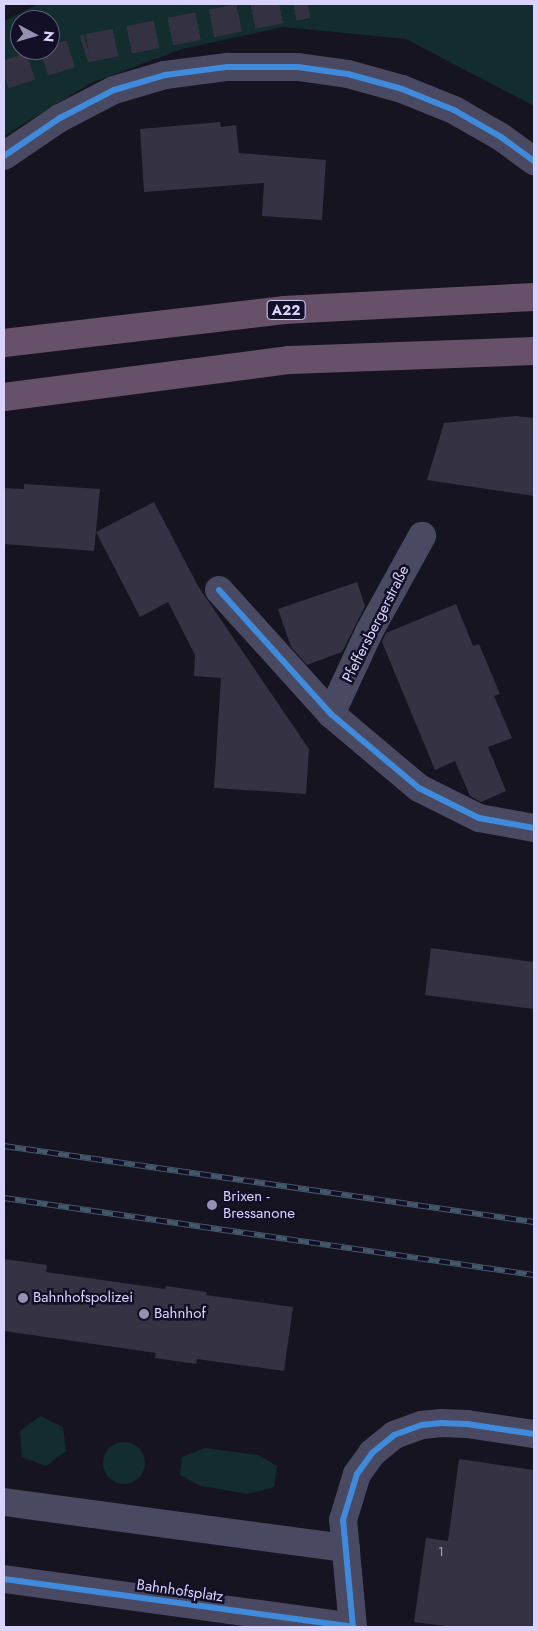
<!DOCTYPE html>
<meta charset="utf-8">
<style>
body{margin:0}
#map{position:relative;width:538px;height:1631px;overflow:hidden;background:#161421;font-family:Jost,sans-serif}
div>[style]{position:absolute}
.green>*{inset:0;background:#132c2d}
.round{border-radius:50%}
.building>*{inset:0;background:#343243}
.major-tunnel>*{height:28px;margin-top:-14px;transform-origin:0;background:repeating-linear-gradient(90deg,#333142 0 28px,transparent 0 42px)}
.minor>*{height:28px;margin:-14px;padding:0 14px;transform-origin:14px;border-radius:14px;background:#4a4962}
.highway>*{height:28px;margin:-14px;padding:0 14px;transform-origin:14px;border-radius:14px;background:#67516a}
.rail>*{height:5.5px;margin-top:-2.75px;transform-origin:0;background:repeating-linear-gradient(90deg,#130f26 0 11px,#43596b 0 22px);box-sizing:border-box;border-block:1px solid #43596b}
.cycleway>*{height:6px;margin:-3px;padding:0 3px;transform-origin:3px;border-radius:3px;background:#408adc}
.dots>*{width:14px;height:14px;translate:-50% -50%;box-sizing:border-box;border:2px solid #130f26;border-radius:50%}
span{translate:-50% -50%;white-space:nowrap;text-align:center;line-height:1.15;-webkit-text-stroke:5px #130f26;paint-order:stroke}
.number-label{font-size:12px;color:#b0acd0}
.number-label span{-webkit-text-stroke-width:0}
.shield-label span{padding:1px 4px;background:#130f26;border:1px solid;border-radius:4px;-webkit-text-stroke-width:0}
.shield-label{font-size:14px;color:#d9d4ff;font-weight:700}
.street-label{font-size:15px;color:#d9d4ff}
.poi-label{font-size:15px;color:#d9d4ff}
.left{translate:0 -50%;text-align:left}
.frame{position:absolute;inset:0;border:5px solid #d9d4ff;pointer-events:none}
.north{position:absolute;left:10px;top:10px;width:50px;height:50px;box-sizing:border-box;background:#130f26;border:1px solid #625e7d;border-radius:50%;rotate:96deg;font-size:14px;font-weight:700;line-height:20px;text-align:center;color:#d9d4ff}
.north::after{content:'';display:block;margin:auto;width:18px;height:22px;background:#9591b1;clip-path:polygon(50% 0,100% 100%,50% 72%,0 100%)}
</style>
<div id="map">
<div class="green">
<i style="clip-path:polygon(evenodd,38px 4px,534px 4px,534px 106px,406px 39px,283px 27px,182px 49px,91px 83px,4px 136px,4px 21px,38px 4px,20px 20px,50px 20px,50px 50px,20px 50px,20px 20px)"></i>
<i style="clip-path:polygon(40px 1416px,63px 1427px,66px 1451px,46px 1466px,22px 1457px,20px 1431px)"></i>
<i class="round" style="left:103px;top:1442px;width:42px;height:42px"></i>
<i style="clip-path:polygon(205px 1448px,258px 1455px,277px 1466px,274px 1487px,248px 1494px,201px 1486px,180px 1475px,182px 1457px)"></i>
</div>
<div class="building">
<i style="clip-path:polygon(220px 122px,221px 127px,236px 125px,239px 153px,326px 160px,322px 220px,262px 216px,264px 183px,144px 192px,140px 129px)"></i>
<i style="clip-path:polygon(516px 416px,534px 418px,534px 496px,427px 480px,444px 423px)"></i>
<i style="clip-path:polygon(24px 484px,100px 489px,94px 551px,4px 544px,4px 488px,24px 489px)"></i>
<i style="clip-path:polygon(154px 502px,198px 586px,309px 749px,306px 794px,214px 788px,221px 678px,194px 676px,195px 655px,168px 602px,140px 617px,96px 532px)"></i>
<i style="clip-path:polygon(357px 582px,365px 606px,342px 652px,307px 665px,291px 647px,278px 609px)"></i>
<i style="clip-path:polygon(456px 604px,473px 646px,479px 644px,500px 694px,494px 696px,512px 738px,488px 747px,506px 791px,481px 802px,470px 796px,455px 761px,435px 770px,382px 642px,386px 633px)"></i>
<i style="clip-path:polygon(431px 948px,534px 962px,534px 1009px,425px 995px)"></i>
<i style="clip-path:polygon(4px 1259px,47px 1265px,46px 1272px,165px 1289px,166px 1286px,207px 1292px,206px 1295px,293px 1307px,284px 1371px,197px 1359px,196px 1364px,155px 1358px,156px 1353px,4px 1331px)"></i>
<i style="clip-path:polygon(459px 1459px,534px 1470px,534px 1627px,454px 1627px,414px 1622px,426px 1538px,448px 1541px)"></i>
</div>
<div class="major-tunnel">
<i style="left:4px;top:75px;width:88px;rotate:-17.8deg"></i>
<i style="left:88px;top:48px;width:224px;rotate:-11.3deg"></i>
</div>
<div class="minor">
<i style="left:4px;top:156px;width:68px;rotate:-34.2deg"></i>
<i style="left:60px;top:118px;width:61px;rotate:-27.4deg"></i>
<i style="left:114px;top:90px;width:53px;rotate:-16.4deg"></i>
<i style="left:165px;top:75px;width:63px;rotate:-7.4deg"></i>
<i style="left:227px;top:67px;width:71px"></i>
<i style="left:298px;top:67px;width:50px;rotate:8deg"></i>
<i style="left:348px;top:74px;width:56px;rotate:15.5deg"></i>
<i style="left:402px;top:89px;width:56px;rotate:22deg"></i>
<i style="left:454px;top:110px;width:54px;rotate:29.9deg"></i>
<i style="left:501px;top:137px;width:41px;rotate:36deg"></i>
<i style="left:219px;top:590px;width:167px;rotate:47.9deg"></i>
<i style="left:331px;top:714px;width:115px;rotate:40.1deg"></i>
<i style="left:419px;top:788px;width:67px;rotate:26.6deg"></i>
<i style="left:479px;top:818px;width:56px;rotate:10.3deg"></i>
<i style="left:331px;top:714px;width:90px;rotate:-65.1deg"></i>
<i style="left:369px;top:632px;width:110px;rotate:-61.1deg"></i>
<i style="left:4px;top:1502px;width:345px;rotate:7.7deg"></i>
<i style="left:4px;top:1579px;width:352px;rotate:7.8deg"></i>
<i style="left:353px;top:1627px;width:107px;rotate:-95.3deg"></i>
<i style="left:343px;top:1520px;width:48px;rotate:-73.1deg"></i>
<i style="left:357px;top:1474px;width:26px;rotate:-54deg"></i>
<i style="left:372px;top:1453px;width:28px;rotate:-39deg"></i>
<i style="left:394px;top:1435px;width:30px;rotate:-20deg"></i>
<i style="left:422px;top:1425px;width:19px;rotate:-6deg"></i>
<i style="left:441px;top:1423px;width:26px;rotate:2deg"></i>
<i style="left:467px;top:1424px;width:68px;rotate:8.5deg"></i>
</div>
<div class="highway">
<i style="left:4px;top:343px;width:282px;rotate:-6.7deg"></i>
<i style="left:284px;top:310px;width:250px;rotate:-3deg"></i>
<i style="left:4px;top:397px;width:288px;rotate:-7.4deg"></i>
<i style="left:290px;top:360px;width:244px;rotate:-2.1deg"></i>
</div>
<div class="rail">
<i style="left:4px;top:1146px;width:535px;rotate:8.16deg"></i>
<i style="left:4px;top:1198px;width:536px;rotate:8.27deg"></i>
</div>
<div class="cycleway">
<i style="left:4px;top:156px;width:68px;rotate:-34.2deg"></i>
<i style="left:60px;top:118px;width:61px;rotate:-27.4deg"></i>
<i style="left:114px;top:90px;width:53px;rotate:-16.4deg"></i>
<i style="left:165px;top:75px;width:63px;rotate:-7.4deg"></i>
<i style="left:227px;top:67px;width:71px"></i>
<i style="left:298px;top:67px;width:50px;rotate:8deg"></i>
<i style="left:348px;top:74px;width:56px;rotate:15.5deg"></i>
<i style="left:402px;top:89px;width:56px;rotate:22deg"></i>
<i style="left:454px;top:110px;width:54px;rotate:29.9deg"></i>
<i style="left:501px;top:137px;width:41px;rotate:36deg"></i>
<i style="left:219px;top:590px;width:167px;rotate:47.9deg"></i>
<i style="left:331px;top:714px;width:115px;rotate:40.1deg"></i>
<i style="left:419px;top:788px;width:67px;rotate:26.6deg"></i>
<i style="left:479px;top:818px;width:56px;rotate:10.3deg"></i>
<i style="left:4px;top:1579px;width:352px;rotate:7.8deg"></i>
<i style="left:353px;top:1627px;width:107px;rotate:-95.3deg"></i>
<i style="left:343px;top:1520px;width:48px;rotate:-73.1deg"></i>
<i style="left:357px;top:1474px;width:26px;rotate:-54deg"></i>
<i style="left:372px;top:1453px;width:28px;rotate:-39deg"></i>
<i style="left:394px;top:1435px;width:30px;rotate:-20deg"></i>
<i style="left:422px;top:1425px;width:19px;rotate:-6deg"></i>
<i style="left:441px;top:1423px;width:26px;rotate:2deg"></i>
<i style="left:467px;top:1424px;width:68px;rotate:8.5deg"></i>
</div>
<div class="dots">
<i style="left:212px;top:1205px;background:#9591b1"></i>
<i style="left:23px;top:1298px;background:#9591b1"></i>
<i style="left:144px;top:1314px;background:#9591b1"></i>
</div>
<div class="number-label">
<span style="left:441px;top:1553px">1</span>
</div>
<div class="shield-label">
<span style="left:286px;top:310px">A22</span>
</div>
<div class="street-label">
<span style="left:376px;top:624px;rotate:-63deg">Pfeffersbergerstraße</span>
<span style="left:180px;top:1591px;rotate:8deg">Bahnhofsplatz</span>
</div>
<div class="poi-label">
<span class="left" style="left:223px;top:1205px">Brixen -<br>Bressanone</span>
<span class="left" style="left:33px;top:1298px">Bahnhofspolizei</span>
<span class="left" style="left:154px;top:1314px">Bahnhof</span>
</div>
<div class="frame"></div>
<div class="north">N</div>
</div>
